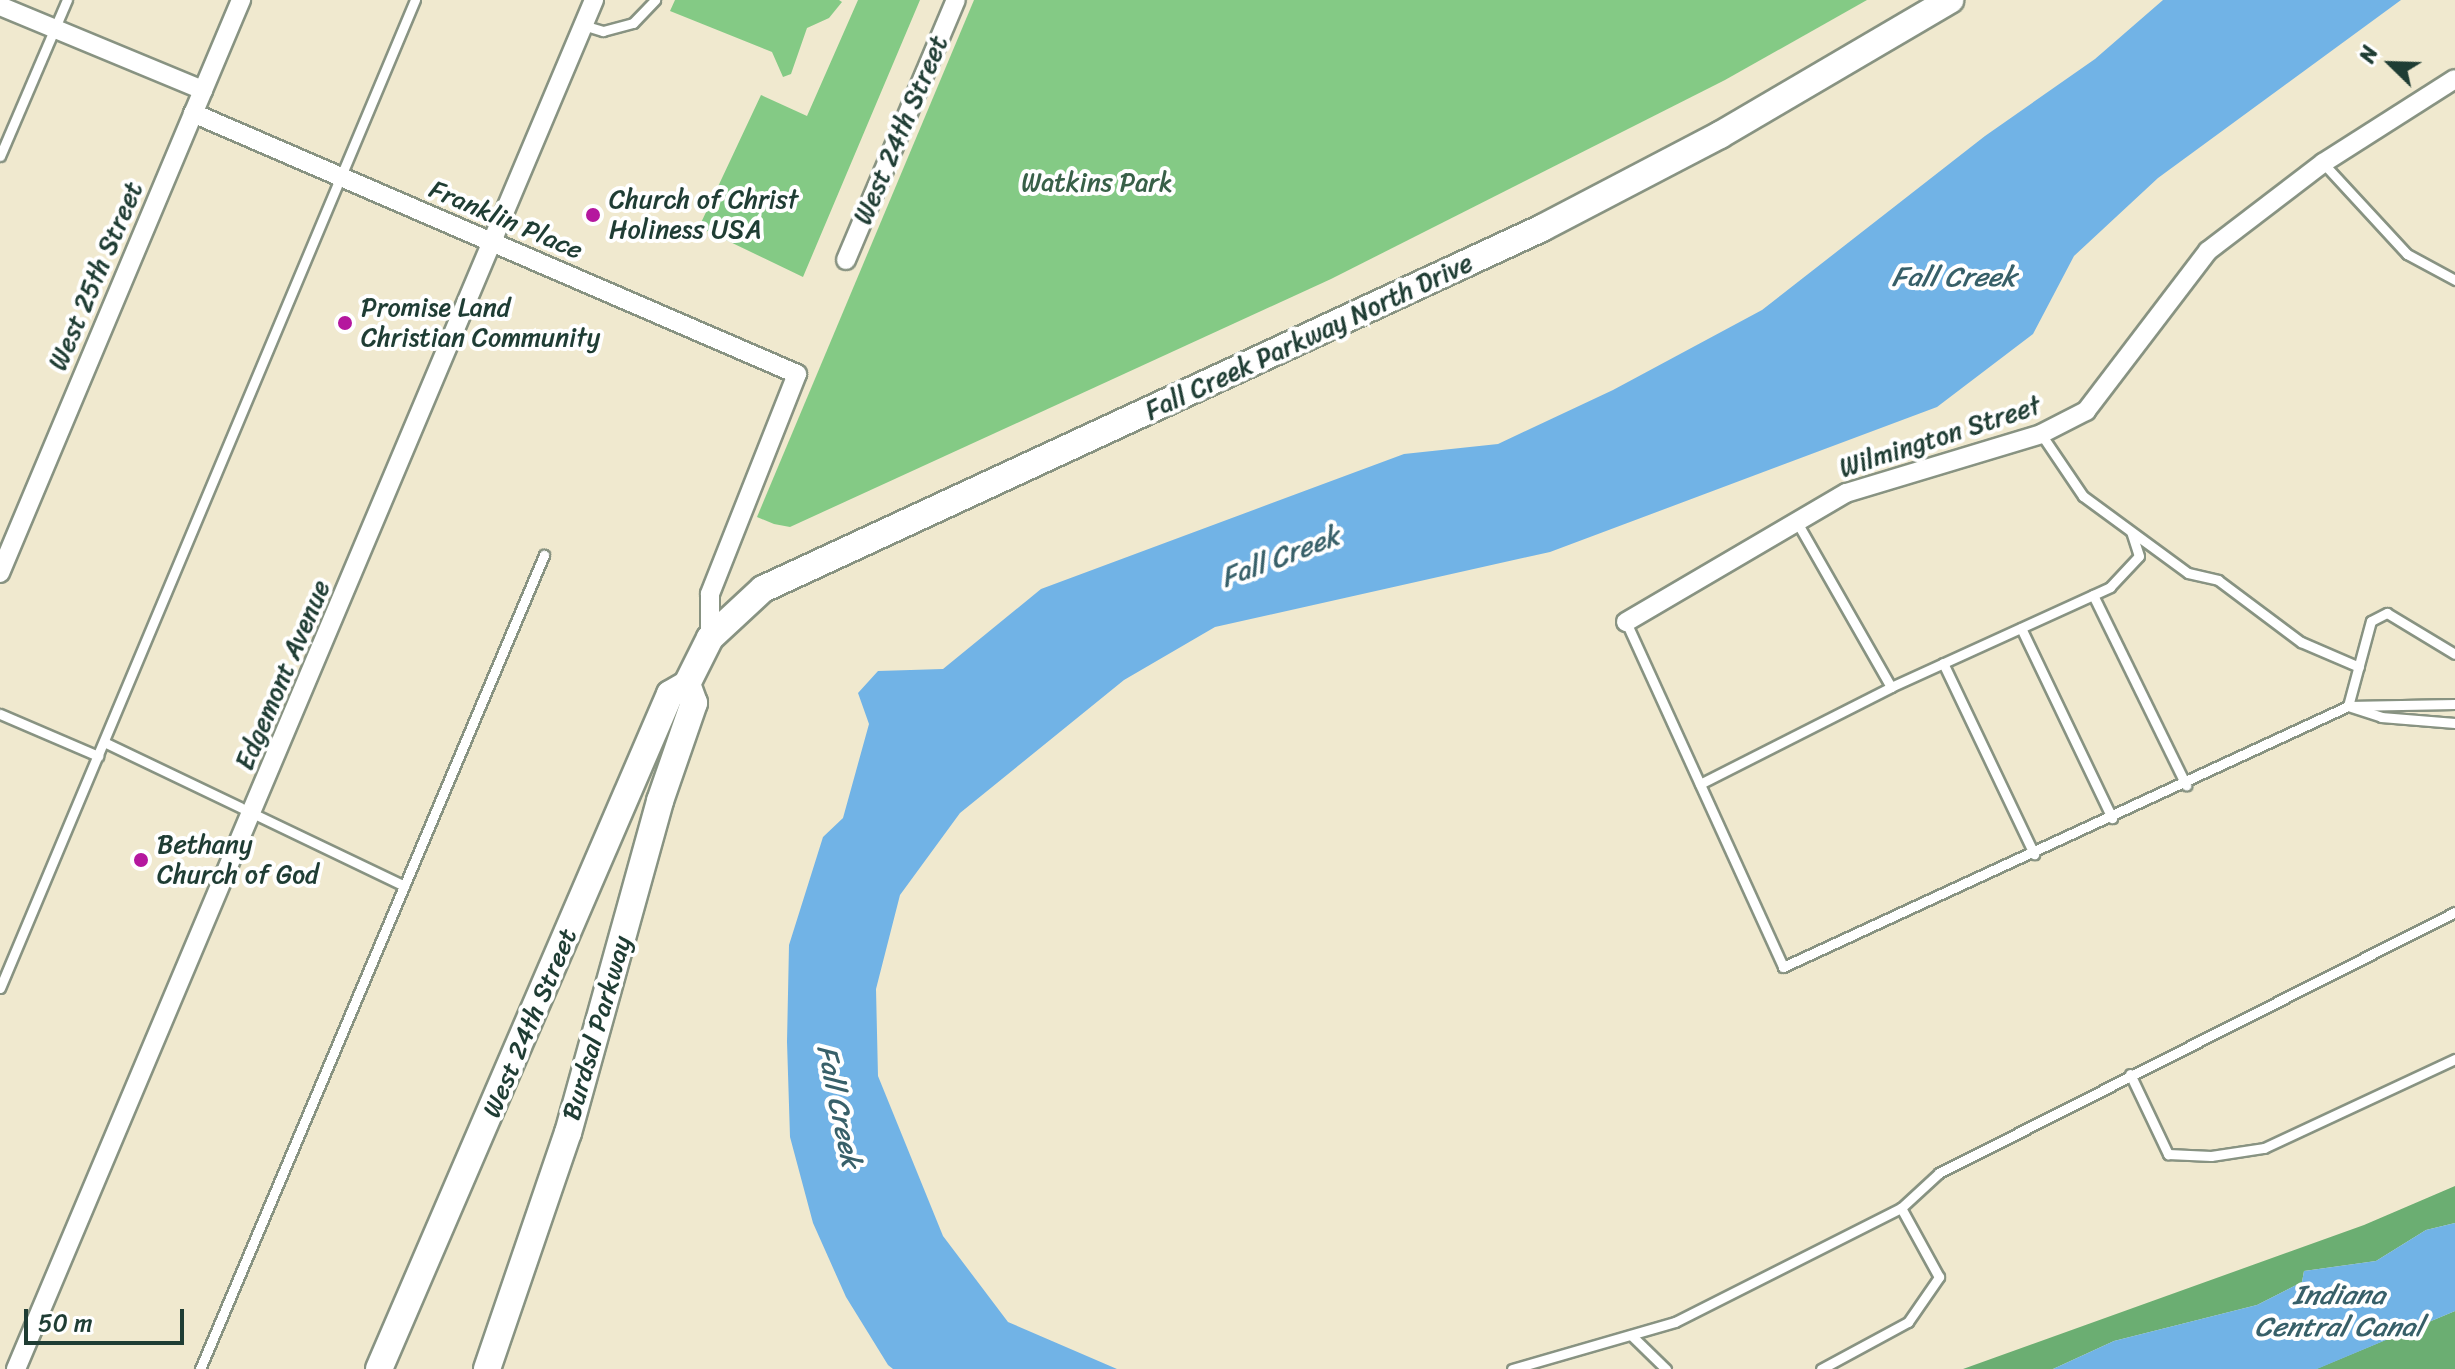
<!DOCTYPE html>
<style>
body{margin:0}
#map{position:relative;width:2455px;height:1369px;overflow:hidden;background:#f0e9cf;font-family:Sriracha,sans-serif}
div>[style]{position:absolute}
.green>*{inset:0;background:#84ca85}
.forest>*{inset:0;background:#6bae72}
.water>*{inset:0;background:#71b3e6}
.roads{filter:drop-shadow(2px 0 #889382) drop-shadow(-2px 0 #889382) drop-shadow(0 2px #889382) drop-shadow(0 -2px #889382)}
.lane>*{height:9px;margin:-4.5px;padding:0 4.5px;transform-origin:4.5px;border-radius:4.5px;background:#fff}
.street>*{height:18px;margin:-9px;padding:0 9px;transform-origin:9px;border-radius:9px;background:#fff}
.secondary>*{height:26px;margin:-13px;padding:0 13px;transform-origin:13px;border-radius:13px;background:#fff}
.dots>*{width:22px;height:22px;translate:-50% -50%;box-sizing:border-box;border:4px solid #fff;border-radius:50%}
span{translate:-50% -50%;white-space:nowrap;text-align:center;line-height:1.15;-webkit-text-stroke:8px #fff;paint-order:stroke}
.street-label{font-size:26px;color:#1f3d34}
.park-label{font-size:26px;color:#386048}
.poi-label{font-size:26px;color:#1f3d34}
.left{translate:0 -50%;text-align:left}
.water-label{font-size:28px;color:#386069;font-style:italic}
.north{position:absolute;left:2351px;top:24px;width:80px;height:80px;-webkit-text-stroke:6px #fff;paint-order:stroke;rotate:293deg;font-size:22px;font-weight:700;line-height:32px;text-align:center;color:#1f3d34}
.north::after{content:'';display:block;margin:auto;width:28px;height:36px;background:#1f3d34;clip-path:polygon(50% 0,100% 100%,50% 72%,0 100%)}
.scale{position:absolute;left:24px;top:1309px;width:160px;height:36px;box-sizing:border-box;border:4px solid #1f3d34;border-top:0;padding-left:10px;font-size:24px;line-height:28px;white-space:nowrap;color:#1f3d34;-webkit-text-stroke:6px #fff;paint-order:stroke}
</style>
<div id="map">
<div class="green">
<i style="clip-path:polygon(675px 0,839px 0,842px 2px,829px 18px,807px 28px,791px 74px,783px 77px,772px 52px,670px 11px)"></i>
<i style="clip-path:polygon(858px 0,920px 0,803px 277px,699px 227px,761px 95px,807px 116px)"></i>
<i style="clip-path:polygon(974px 0,1867px 0,1725px 80px,1331px 279px,790px 527px,774px 524px,757px 517px)"></i>
</div>
<div class="forest">
<i style="clip-path:polygon(2455px 1186px,2455px 1223px,2426px 1230px,2376px 1261px,2304px 1271px,2302px 1282px,2257px 1305px,2114px 1341px,2053px 1369px,1963px 1369px,2364px 1225px)"></i>
<i style="clip-path:polygon(2455px 1311px,2455px 1369px,2316px 1369px)"></i>
</div>
<div class="water">
<i style="clip-path:polygon(2163px 0,2401px 0,2158px 178px,2074px 256px,2033px 334px,1937px 407px,1550px 552px,1215px 627px,1124px 680px,960px 813px,900px 895px,876px 989px,878px 1076px,943px 1236px,1008px 1322px,1117px 1369px,893px 1369px,888px 1365px,846px 1297px,813px 1223px,790px 1137px,787px 1042px,789px 945px,823px 837px,843px 818px,869px 724px,858px 693px,878px 671px,943px 669px,1041px 589px,1404px 454px,1498px 444px,1613px 390px,1762px 310px,1985px 136px,2095px 59px)"></i>
<i style="clip-path:polygon(2455px 1223px,2455px 1311px,2317px 1369px,2053px 1369px,2114px 1341px,2257px 1305px,2302px 1282px,2304px 1271px,2376px 1261px,2426px 1230px)"></i>
</div>
<div class="roads">
<div class="lane">
<i style="left:583px;top:25px;width:21px;rotate:17deg"></i>
<i style="left:603px;top:31px;width:31px;rotate:-15deg"></i>
<i style="left:633px;top:23px;width:32px;rotate:-46deg"></i>
<i style="left:0;top:156px;width:170px;rotate:-66.8deg"></i>
<i style="left:2323px;top:163px;width:124px;rotate:47.3deg"></i>
<i style="left:2407px;top:254px;width:55px;rotate:28.4deg"></i>
<i style="left:2041px;top:434px;width:75px;rotate:55.9deg"></i>
<i style="left:2083px;top:496px;width:130px;rotate:36.3deg"></i>
<i style="left:2188px;top:573px;width:31px;rotate:13deg"></i>
<i style="left:2218px;top:580px;width:104px;rotate:36.8deg"></i>
<i style="left:2301px;top:642px;width:63px;rotate:23.3deg"></i>
<i style="left:2093px;top:595px;width:212px;rotate:63.9deg"></i>
<i style="left:1626px;top:622px;width:379px;rotate:65.5deg"></i>
<i style="left:1783px;top:967px;width:622px;rotate:-24.79deg"></i>
<i style="left:2348px;top:706px;width:88px;rotate:-74.9deg"></i>
<i style="left:2371px;top:621px;width:18px;rotate:-27deg"></i>
<i style="left:2387px;top:613px;width:79px;rotate:31.1deg"></i>
<i style="left:2021px;top:628px;width:211px;rotate:64.4deg"></i>
<i style="left:1943px;top:663px;width:212px;rotate:64.5deg"></i>
<i style="left:1891px;top:687px;width:241px;rotate:-24.5deg"></i>
<i style="left:2110px;top:587px;width:42px;rotate:-46.9deg"></i>
<i style="left:2139px;top:556px;width:25px;rotate:-108deg"></i>
<i style="left:2455px;top:704px;width:107px;rotate:178.9deg"></i>
<i style="left:2348px;top:706px;width:35px;rotate:18deg"></i>
<i style="left:2381px;top:717px;width:74px;rotate:4.6deg"></i>
<i style="left:0;top:714px;width:107px;rotate:23.2deg"></i>
<i style="left:104px;top:742px;width:333px;rotate:25.6deg"></i>
<i style="left:1700px;top:784px;width:214px;rotate:-26.9deg"></i>
<i style="left:1891px;top:687px;width:190px;rotate:-119.7deg"></i>
<i style="left:0;top:988px;width:1072px;rotate:-67.22deg"></i>
<i style="left:2130px;top:1074px;width:89px;rotate:64.6deg"></i>
<i style="left:2168px;top:1154px;width:43px;rotate:2.7deg"></i>
<i style="left:2211px;top:1156px;width:54px;rotate:-8.6deg"></i>
<i style="left:2264px;top:1148px;width:211px;rotate:-25deg"></i>
<i style="left:1631px;top:1335px;width:49px;rotate:44.2deg"></i>
<i style="left:200px;top:1369px;width:884px;rotate:-67.09deg"></i>
<i style="left:1512px;top:1369px;width:170px;rotate:-16.1deg"></i>
<i style="left:1675px;top:1322px;width:253px;rotate:-26.8deg"></i>
<i style="left:1901px;top:1208px;width:52px;rotate:-42.6deg"></i>
<i style="left:1939px;top:1173px;width:578px;rotate:-26.83deg"></i>
<i style="left:1821px;top:1369px;width:99px;rotate:-28.4deg"></i>
<i style="left:1908px;top:1322px;width:55px;rotate:-55.4deg"></i>
<i style="left:1939px;top:1277px;width:79px;rotate:-118.8deg"></i>
</div>
<div class="street">
<i style="left:0;top:6px;width:220px;rotate:22.5deg"></i>
<i style="left:193px;top:113px;width:658px;rotate:23.37deg"></i>
<i style="left:797px;top:374px;width:237px;rotate:111.6deg"></i>
<i style="left:710px;top:594px;width:44px;rotate:90deg"></i>
<i style="left:846px;top:260px;width:282px;rotate:-67.1deg"></i>
<i style="left:0;top:573px;width:622px;rotate:-67.19deg"></i>
<i style="left:1626px;top:622px;width:255px;rotate:-30.4deg"></i>
<i style="left:1846px;top:493px;width:204px;rotate:-16.8deg"></i>
<i style="left:2041px;top:434px;width:51px;rotate:-27.1deg"></i>
<i style="left:2086px;top:411px;width:201px;rotate:-52.7deg"></i>
<i style="left:2208px;top:251px;width:145px;rotate:-37.4deg"></i>
<i style="left:2323px;top:163px;width:156px;rotate:-32.5deg"></i>
<i style="left:16px;top:1369px;width:1486px;rotate:-67.11deg"></i>
</div>
<div class="secondary">
<i style="left:687px;top:684px;width:51px;rotate:-63.4deg"></i>
<i style="left:710px;top:638px;width:72px;rotate:-42.8deg"></i>
<i style="left:763px;top:589px;width:859px;rotate:-24.86deg"></i>
<i style="left:1542px;top:228px;width:201px;rotate:-27.6deg"></i>
<i style="left:1720px;top:135px;width:267px;rotate:-30.4deg"></i>
<i style="left:379px;top:1369px;width:735px;rotate:-66.68deg"></i>
<i style="left:670px;top:694px;width:20px;rotate:-30deg"></i>
<i style="left:487px;top:1369px;width:250px;rotate:-71.1deg"></i>
<i style="left:568px;top:1133px;width:345px;rotate:-74.5deg"></i>
<i style="left:660px;top:801px;width:104px;rotate:-70.9deg"></i>
<i style="left:694px;top:703px;width:20px;rotate:-110deg"></i>
</div>
</div>
<div class="dots">
<i style="left:593px;top:215px;background:#b5179e"></i>
<i style="left:345px;top:323px;background:#b5179e"></i>
<i style="left:141px;top:860px;background:#b5179e"></i>
</div>
<div class="street-label">
<span style="left:901px;top:130px;rotate:-67deg">West 24th Street</span>
<span style="left:506px;top:220px;rotate:23deg">Franklin Place</span>
<span style="left:96px;top:276px;rotate:-67deg">West 25th Street</span>
<span style="left:1309px;top:337px;rotate:-25deg">Fall Creek Parkway North Drive</span>
<span style="left:1940px;top:437px;rotate:-18deg">Wilmington Street</span>
<span style="left:283px;top:675px;rotate:-67deg">Edgemont Avenue</span>
<span style="left:530px;top:1023px;rotate:-67deg">West 24th Street</span>
<span style="left:597px;top:1028px;rotate:-74deg">Burdsal Parkway</span>
</div>
<div class="park-label">
<span style="left:1097px;top:183px">Watkins Park</span>
</div>
<div class="poi-label">
<span class="left" style="left:609px;top:215px">Church of Christ<br>Holiness USA</span>
<span class="left" style="left:361px;top:323px">Promise Land<br>Christian Community</span>
<span class="left" style="left:157px;top:860px">Bethany<br>Church of God</span>
</div>
<div class="water-label">
<span style="left:1954px;top:277px">Fall Creek</span>
<span style="left:1280px;top:557px;rotate:-21deg">Fall Creek</span>
<span style="left:839px;top:1106px;rotate:78deg">Fall Creek</span>
<span style="left:2339px;top:1311px">Indiana<br>Central Canal</span>
</div>
<div class="north">N</div>
<div class="scale">50 m</div>
</div>
